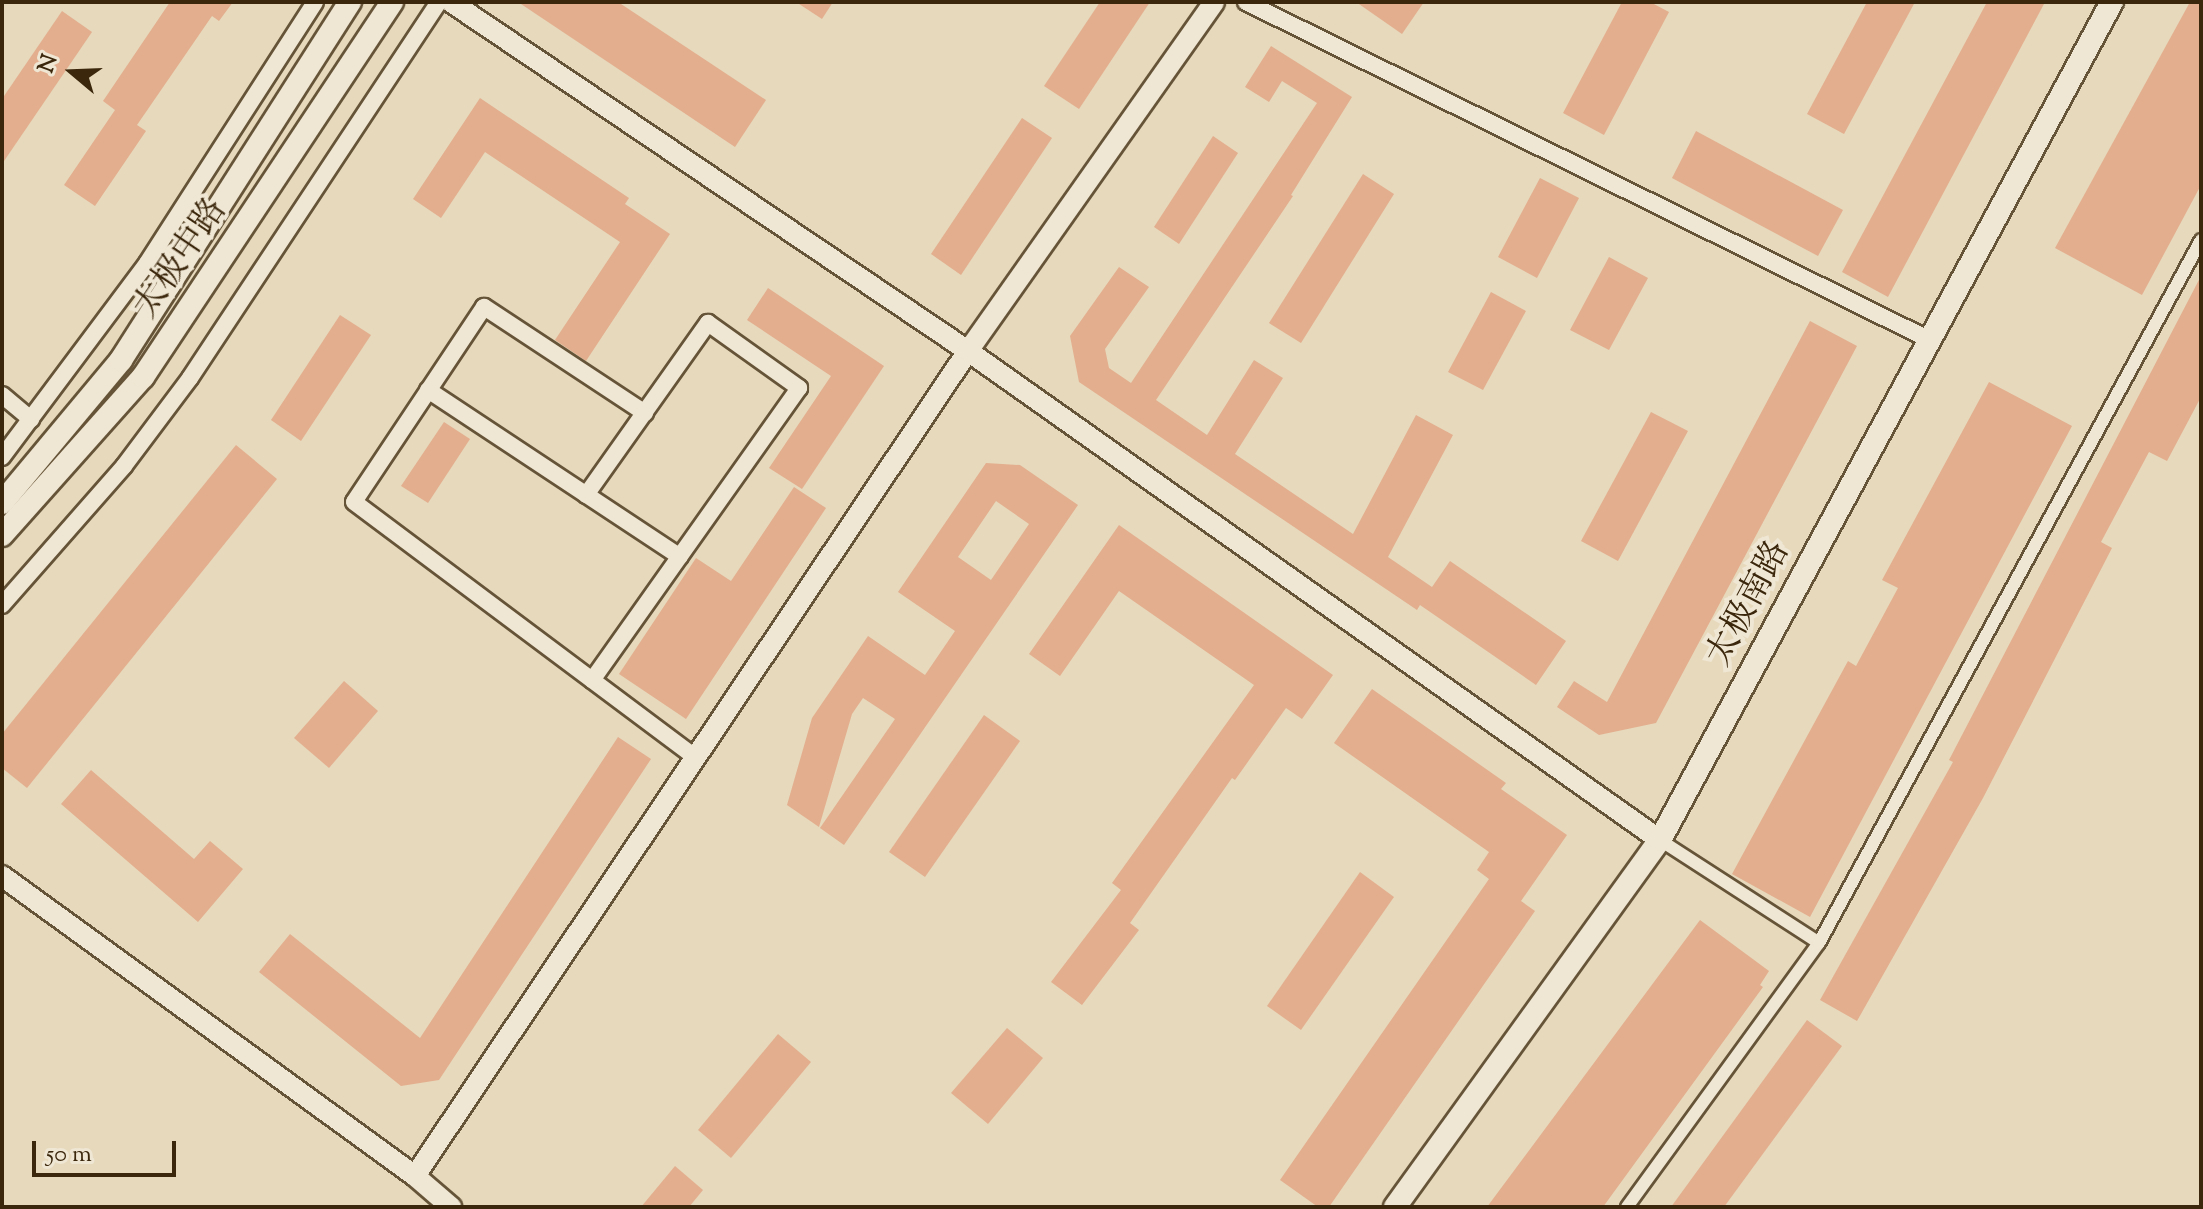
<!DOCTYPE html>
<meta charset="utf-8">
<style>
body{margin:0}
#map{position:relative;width:2203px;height:1209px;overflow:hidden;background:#e6d9bc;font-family:"Sorts Mill Goudy","Noto Serif SC",serif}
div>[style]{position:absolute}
.building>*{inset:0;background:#e3ae8e}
.roads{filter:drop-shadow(2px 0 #665438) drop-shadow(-2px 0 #665438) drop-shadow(0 2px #665438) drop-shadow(0 -2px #665438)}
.pedestrian>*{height:12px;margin:-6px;padding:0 6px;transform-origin:6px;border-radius:6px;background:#efe6d3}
.minor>*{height:16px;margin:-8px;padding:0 8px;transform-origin:8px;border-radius:8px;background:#efe6d3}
.tertiary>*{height:20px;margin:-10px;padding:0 10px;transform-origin:10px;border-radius:10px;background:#efe6d3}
.secondary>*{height:22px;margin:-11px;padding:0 11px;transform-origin:11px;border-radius:11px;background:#efe6d3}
span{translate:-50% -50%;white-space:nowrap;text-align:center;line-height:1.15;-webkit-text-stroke:8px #efe6d3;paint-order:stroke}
.street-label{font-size:34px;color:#3b270c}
.frame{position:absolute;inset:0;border:4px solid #3b270c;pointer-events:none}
.north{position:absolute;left:32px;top:32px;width:80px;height:80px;-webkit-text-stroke:6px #efe6d3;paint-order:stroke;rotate:289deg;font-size:22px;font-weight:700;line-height:32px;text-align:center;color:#3b270c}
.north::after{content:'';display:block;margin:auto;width:28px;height:36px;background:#3b270c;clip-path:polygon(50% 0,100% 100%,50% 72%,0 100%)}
.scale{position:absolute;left:32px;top:1141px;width:144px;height:36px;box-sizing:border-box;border:4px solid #3b270c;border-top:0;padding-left:10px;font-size:24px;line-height:28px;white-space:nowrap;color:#3b270c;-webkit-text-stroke:6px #efe6d3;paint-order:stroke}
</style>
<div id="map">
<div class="building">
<i style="clip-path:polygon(170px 2px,233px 2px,219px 21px,212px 16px,137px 125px,146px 131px,95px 206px,64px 185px,115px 110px,103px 101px)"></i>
<i style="clip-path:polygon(518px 2px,618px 2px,766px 100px,735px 147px)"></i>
<i style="clip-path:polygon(796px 2px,833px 2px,822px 19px)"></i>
<i style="clip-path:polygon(1100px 2px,1150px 2px,1079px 109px,1044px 86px)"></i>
<i style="clip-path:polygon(1356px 2px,1424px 2px,1402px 34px)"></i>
<i style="clip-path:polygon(1622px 2px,1650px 2px,1669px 12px,1604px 135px,1563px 113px)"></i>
<i style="clip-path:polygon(1867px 2px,1915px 2px,1844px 134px,1807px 114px)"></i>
<i style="clip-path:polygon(1987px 2px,2045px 2px,1888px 297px,1842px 272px)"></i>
<i style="clip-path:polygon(2190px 2px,2201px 2px,2201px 185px,2142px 295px,2055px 248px)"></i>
<i style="clip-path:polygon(62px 11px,92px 32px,2px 164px,2px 99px)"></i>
<i style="clip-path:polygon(1271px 46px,1352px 97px,1291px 195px,1293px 196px,1156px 400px,1207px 435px,1254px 360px,1283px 378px,1235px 454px,1353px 534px,1416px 415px,1453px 435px,1388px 557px,1432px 587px,1450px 561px,1566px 641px,1536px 685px,1420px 605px,1417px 610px,1079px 382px,1070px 336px,1119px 267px,1149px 287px,1105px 349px,1109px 368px,1131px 383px,1317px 103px,1282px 81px,1269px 102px,1245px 87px)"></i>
<i style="clip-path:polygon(480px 98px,629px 198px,625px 204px,670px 234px,586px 361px,555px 340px,620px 242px,485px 152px,441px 218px,413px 199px)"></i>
<i style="clip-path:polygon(1022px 118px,1052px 138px,961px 275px,931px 254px)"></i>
<i style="clip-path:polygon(1696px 131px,1843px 210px,1818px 256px,1672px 178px)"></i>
<i style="clip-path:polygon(1213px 136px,1238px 153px,1179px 244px,1154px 227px)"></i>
<i style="clip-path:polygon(1363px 174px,1394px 194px,1301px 343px,1269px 323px)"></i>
<i style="clip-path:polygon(1540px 178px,1579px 198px,1537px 278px,1498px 257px)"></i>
<i style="clip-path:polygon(1609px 257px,1648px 278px,1609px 350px,1570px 330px)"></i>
<i style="clip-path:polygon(2201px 276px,2201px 397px,2167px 461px,2149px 452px,2101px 542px,2112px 548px,1983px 798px,1857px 1021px,1820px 1000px,1953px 762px,1949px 760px)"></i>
<i style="clip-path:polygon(768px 288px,884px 366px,802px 489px,769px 468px,831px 376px,747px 320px)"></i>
<i style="clip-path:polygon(1491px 292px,1526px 311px,1483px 390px,1448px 372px)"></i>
<i style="clip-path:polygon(340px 315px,371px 335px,301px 441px,271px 420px)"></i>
<i style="clip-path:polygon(1810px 321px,1857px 346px,1656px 723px,1599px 735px,1557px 707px,1574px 681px,1607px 702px)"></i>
<i style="clip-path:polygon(1989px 382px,2072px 426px,1810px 917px,1732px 874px,1848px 661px,1856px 666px,1898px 588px,1882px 580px)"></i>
<i style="clip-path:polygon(1651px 412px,1688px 431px,1618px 561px,1581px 541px)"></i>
<i style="clip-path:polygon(444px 422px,470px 439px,428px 503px,401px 486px)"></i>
<i style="clip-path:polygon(236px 445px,277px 479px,27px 788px,2px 768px,2px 734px)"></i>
<i style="clip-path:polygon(evenodd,986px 463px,1020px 465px,1078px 505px,844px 845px,820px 828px,895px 719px,863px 698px,852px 714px,819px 827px,787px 805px,812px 718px,868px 636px,925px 675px,955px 631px,898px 592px,986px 463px,996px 501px,1029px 524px,991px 580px,958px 557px,996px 501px)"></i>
<i style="clip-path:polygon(794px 487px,826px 508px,686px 719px,619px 674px,696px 558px,731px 581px)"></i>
<i style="clip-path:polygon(1119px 525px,1333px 675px,1302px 719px,1286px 708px,1235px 780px,1232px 778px,1130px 923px,1139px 930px,1082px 1005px,1051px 982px,1121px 890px,1112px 883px,1254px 685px,1119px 591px,1060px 676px,1029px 654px)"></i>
<i style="clip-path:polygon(344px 681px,378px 711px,329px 768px,294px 738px)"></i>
<i style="clip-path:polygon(1372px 689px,1506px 783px,1501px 789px,1567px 835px,1521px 901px,1535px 911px,1329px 1207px,1318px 1207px,1280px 1180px,1489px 879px,1477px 870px,1489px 852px,1334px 743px)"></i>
<i style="clip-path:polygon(984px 715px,1020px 741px,925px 877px,889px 852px)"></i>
<i style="clip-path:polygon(618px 737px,651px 759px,439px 1080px,401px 1086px,259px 972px,290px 934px,420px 1038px)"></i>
<i style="clip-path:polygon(91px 770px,194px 859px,210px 841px,243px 869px,198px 922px,61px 804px)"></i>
<i style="clip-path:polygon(1360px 872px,1394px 897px,1301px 1030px,1267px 1006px)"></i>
<i style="clip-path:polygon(1700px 920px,1769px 971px,1760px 985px,1763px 987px,1603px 1207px,1487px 1207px)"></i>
<i style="clip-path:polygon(1807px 1020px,1842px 1046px,1724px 1207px,1671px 1207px)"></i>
<i style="clip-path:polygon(1007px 1028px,1043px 1058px,988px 1124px,951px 1093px)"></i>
<i style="clip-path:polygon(778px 1034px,811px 1062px,731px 1158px,698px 1130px)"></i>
<i style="clip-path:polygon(675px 1166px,703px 1190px,689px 1207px,641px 1207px)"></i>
</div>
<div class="roads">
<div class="pedestrian">
<i style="left:1660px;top:840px;width:189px;rotate:32.9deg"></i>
<i style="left:1627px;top:1207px;width:326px;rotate:-54deg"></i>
<i style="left:1819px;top:943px;width:800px;rotate:-61.48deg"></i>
</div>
<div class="minor">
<i style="left:1246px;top:2px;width:763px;rotate:26.3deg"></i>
<i style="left:428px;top:390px;width:302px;rotate:33.5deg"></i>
<i style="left:2px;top:395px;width:38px;rotate:40deg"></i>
<i style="left:645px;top:413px;width:193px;rotate:-146.6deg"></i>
<i style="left:484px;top:307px;width:234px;rotate:123.7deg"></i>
<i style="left:354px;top:502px;width:426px;rotate:36.8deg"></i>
<i style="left:2px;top:457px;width:242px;rotate:-53.2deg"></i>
<i style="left:147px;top:263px;width:310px;rotate:-57.2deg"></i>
<i style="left:586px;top:495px;width:211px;rotate:-54.7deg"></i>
<i style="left:708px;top:323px;width:112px;rotate:35.5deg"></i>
<i style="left:799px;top:388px;width:358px;rotate:125.3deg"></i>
<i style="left:2px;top:605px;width:185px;rotate:-48.7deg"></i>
<i style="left:124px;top:466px;width:110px;rotate:-53.1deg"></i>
<i style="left:190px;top:378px;width:451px;rotate:-56.5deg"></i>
</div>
<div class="tertiary">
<i style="left:451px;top:2px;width:624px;rotate:34.02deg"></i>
<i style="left:968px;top:351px;width:847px;rotate:35.25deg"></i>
<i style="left:2px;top:876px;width:510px;rotate:35.99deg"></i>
<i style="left:415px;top:1176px;width:48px;rotate:40.7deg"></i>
<i style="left:415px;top:1176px;width:993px;rotate:-56.17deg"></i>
<i style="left:968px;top:351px;width:427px;rotate:-54.8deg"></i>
</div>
<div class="secondary">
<i style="left:2px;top:503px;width:186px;rotate:-50.2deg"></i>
<i style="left:121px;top:360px;width:425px;rotate:-57.4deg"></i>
<i style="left:2px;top:535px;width:212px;rotate:-48.3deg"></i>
<i style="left:143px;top:377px;width:450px;rotate:-56.4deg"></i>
<i style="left:1395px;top:1207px;width:453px;rotate:-54.2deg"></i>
<i style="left:1660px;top:840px;width:952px;rotate:-61.66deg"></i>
</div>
</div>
<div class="street-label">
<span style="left:181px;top:259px;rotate:-56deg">太极中路</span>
<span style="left:1749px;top:604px;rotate:-62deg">太极南路</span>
</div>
<div class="frame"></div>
<div class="north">N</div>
<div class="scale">50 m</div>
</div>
